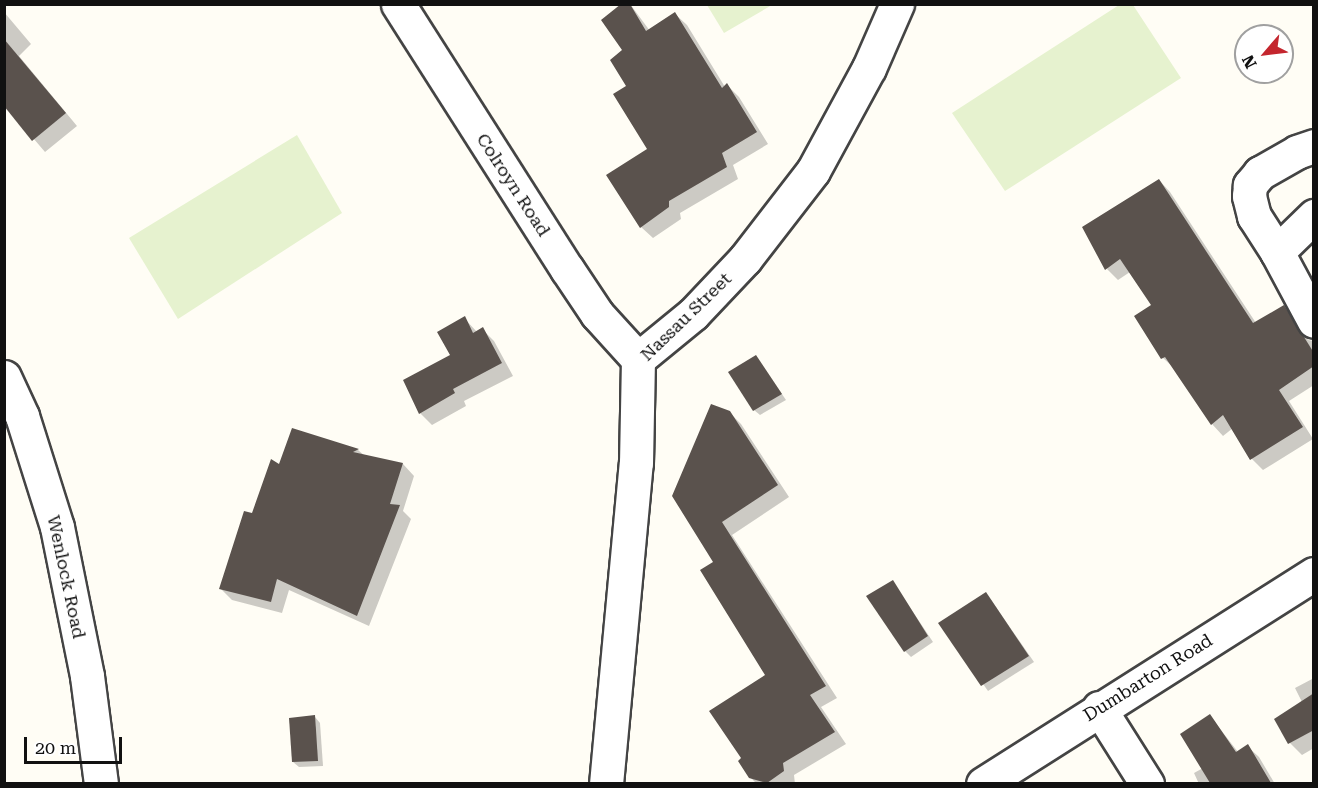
<!DOCTYPE html>
<style>
body{margin:0}
#map{position:relative;width:1318px;height:788px;overflow:hidden;background:#fffdf5;font-family:"Roboto Serif",serif}
div>[style]{position:absolute}
.pitch>*{inset:0;background:#e6f2cf}
.shadow>*{inset:0;background:#0003}
.building>*{inset:0;background:#5a524d}
.roads{filter:drop-shadow(2px 0 #444) drop-shadow(-2px 0 #444) drop-shadow(0 2px #444) drop-shadow(0 -2px #444)}
.minor>*{height:33px;margin:-16.5px;padding:0 16.5px;transform-origin:16.5px;border-radius:16.5px;background:#fff}
span{translate:-50% -50%;white-space:nowrap;text-align:center;line-height:1.15;-webkit-text-stroke:6px #fff;paint-order:stroke}
.street-label{font-size:18px;color:#111}
.frame{position:absolute;inset:0;border:6px solid #111;pointer-events:none}
.north{position:absolute;left:1234px;top:24px;width:60px;height:60px;box-sizing:border-box;background:#fff;border:2px solid #a0a0a0;border-radius:50%;rotate:242deg;font-size:16px;font-weight:700;line-height:24px;text-align:center;color:#111}
.north::after{content:'';display:block;margin:auto;width:21px;height:27px;background:#c4262e;clip-path:polygon(50% 0,100% 100%,50% 72%,0 100%)}
.scale{position:absolute;left:24px;top:737px;width:98px;height:27px;box-sizing:border-box;border:3px solid #111;border-top:0;padding-left:8px;font-size:18px;line-height:21px;white-space:nowrap;color:#111;-webkit-text-stroke:4px #fff;paint-order:stroke}
</style>
<div id="map">
<div class="pitch">
<i style="clip-path:polygon(707px 5px,772px 5px,724px 33px)"></i>
<i style="clip-path:polygon(1119px 5px,1133px 5px,1181px 78px,1005px 191px,952px 113px)"></i>
<i style="clip-path:polygon(297px 135px,342px 213px,178px 319px,129px 238px)"></i>
</div>
<div class="shadow">
<i style="clip-path:polygon(630px 4px,650px 31px,675px 14px,687px 25px,725px 87px,727px 85px,739px 97px,768px 144px,733px 165px,738px 179px,680px 213px,681px 219px,653px 238px,641px 227px,649px 150px,628px 87px,624px 50px)"></i>
<i style="clip-path:polygon(4px 12px,31px 44px,19px 56px,77px 126px,45px 152px,4px 104px)"></i>
<i style="clip-path:polygon(1159px 180px,1170px 192px,1256px 323px,1284px 306px,1295px 318px,1308px 340px,1314px 341px,1314px 385px,1289px 401px,1313px 439px,1263px 470px,1252px 459px,1233px 428px,1223px 436px,1212px 424px,1175px 369px,1163px 358px,1153px 306px,1130px 272px,1118px 280px,1107px 269px)"></i>
<i style="clip-path:polygon(464px 318px,477px 332px,482px 329px,494px 341px,513px 376px,464px 401px,466px 406px,432px 425px,420px 413px,405px 380px,452px 355px)"></i>
<i style="clip-path:polygon(756px 356px,786px 400px,760px 415px,754px 410px)"></i>
<i style="clip-path:polygon(729px 412px,741px 424px,789px 497px,732px 535px,837px 698px,821px 707px,846px 744px,794px 775px,795px 784px,757px 784px,750px 777px,742px 758px,767px 675px,715px 562px)"></i>
<i style="clip-path:polygon(293px 430px,358px 450px,365px 456px,403px 464px,414px 476px,403px 511px,411px 519px,369px 626px,289px 590px,282px 613px,232px 600px,220px 588px,253px 515px,280px 466px)"></i>
<i style="clip-path:polygon(893px 582px,933px 642px,911px 657px,905px 651px)"></i>
<i style="clip-path:polygon(991px 600px,1034px 662px,988px 691px,940px 623px)"></i>
<i style="clip-path:polygon(1314px 678px,1314px 748px,1302px 755px,1290px 743px,1302px 702px,1295px 688px)"></i>
<i style="clip-path:polygon(1210px 716px,1238px 752px,1247px 746px,1259px 757px,1275px 784px,1199px 784px,1194px 773px,1203px 768px)"></i>
<i style="clip-path:polygon(315px 717px,320px 723px,323px 766px,299px 767px,293px 762px)"></i>
</div>
<div class="building">
<i style="clip-path:polygon(621px 4px,630px 4px,646px 31px,675px 12px,722px 88px,727px 83px,757px 132px,722px 153px,727px 167px,669px 201px,669px 207px,640px 228px,606px 175px,647px 149px,613px 94px,626px 86px,610px 60px,622px 50px,601px 20px)"></i>
<i style="clip-path:polygon(4px 39px,66px 113px,32px 141px,4px 106px)"></i>
<i style="clip-path:polygon(1159px 179px,1253px 323px,1284px 305px,1314px 353px,1314px 366px,1279px 390px,1303px 427px,1250px 460px,1223px 415px,1211px 425px,1165px 357px,1161px 359px,1134px 316px,1151px 305px,1120px 259px,1105px 270px,1082px 227px)"></i>
<i style="clip-path:polygon(465px 316px,473px 333px,483px 327px,502px 363px,453px 389px,455px 393px,419px 414px,403px 380px,450px 355px,437px 332px)"></i>
<i style="clip-path:polygon(756px 355px,782px 394px,753px 411px,728px 372px)"></i>
<i style="clip-path:polygon(711px 404px,730px 411px,778px 485px,722px 522px,826px 686px,810px 695px,835px 732px,783px 763px,784px 771px,767px 783px,749px 778px,738px 761px,741px 758px,709px 711px,765px 675px,700px 570px,713px 562px,672px 496px)"></i>
<i style="clip-path:polygon(292px 428px,359px 449px,353px 452px,403px 463px,390px 504px,400px 505px,357px 616px,277px 579px,271px 602px,219px 589px,244px 511px,252px 513px,271px 459px,279px 464px)"></i>
<i style="clip-path:polygon(893px 580px,928px 636px,904px 652px,866px 596px)"></i>
<i style="clip-path:polygon(986px 592px,1029px 656px,981px 686px,938px 623px)"></i>
<i style="clip-path:polygon(1314px 693px,1314px 730px,1288px 744px,1274px 719px)"></i>
<i style="clip-path:polygon(1210px 714px,1236px 752px,1248px 744px,1271px 783px,1210px 783px,1180px 734px)"></i>
<i style="clip-path:polygon(315px 715px,318px 761px,292px 762px,289px 718px)"></i>
</div>
<div class="roads">
<div class="minor">
<i style="left:398px;top:4px;width:314px;rotate:57.5deg"></i>
<i style="left:567px;top:269px;width:54px;rotate:56.3deg"></i>
<i style="left:597px;top:314px;width:61px;rotate:47.7deg"></i>
<i style="left:1314px;top:146px;width:18px;rotate:161deg"></i>
<i style="left:1297px;top:152px;width:43px;rotate:150.4deg"></i>
<i style="left:1260px;top:173px;width:16px;rotate:130deg"></i>
<i style="left:1250px;top:185px;width:11px;rotate:95deg"></i>
<i style="left:1249px;top:196px;width:21px;rotate:76deg"></i>
<i style="left:1254px;top:216px;width:43px;rotate:57.4deg"></i>
<i style="left:1277px;top:252px;width:78px;rotate:61.8deg"></i>
<i style="left:1277px;top:252px;width:52px;rotate:-44.2deg"></i>
<i style="left:638px;top:359px;width:71px;rotate:-39.3deg"></i>
<i style="left:693px;top:314px;width:76px;rotate:-46.6deg"></i>
<i style="left:745px;top:259px;width:111px;rotate:-52.3deg"></i>
<i style="left:813px;top:171px;width:117px;rotate:-61.5deg"></i>
<i style="left:869px;top:68px;width:70px;rotate:-66.4deg"></i>
<i style="left:4px;top:377px;width:43px;rotate:65.2deg"></i>
<i style="left:22px;top:416px;width:116px;rotate:72.5deg"></i>
<i style="left:57px;top:527px;width:152px;rotate:78.6deg"></i>
<i style="left:87px;top:676px;width:109px;rotate:82.6deg"></i>
<i style="left:1099px;top:708px;width:90px;rotate:57.7deg"></i>
<i style="left:606px;top:784px;width:322px;rotate:-84.7deg"></i>
<i style="left:636px;top:463px;width:104px;rotate:-88.9deg"></i>
<i style="left:983px;top:784px;width:392px;rotate:-32.4deg"></i>
</div>
</div>
<div class="street-label">
<span style="left:513px;top:185px;rotate:57deg">Colroyn Road</span>
<span style="left:686px;top:317px;rotate:-44deg">Nassau Street</span>
<span style="left:66px;top:577px;rotate:78deg">Wenlock Road</span>
<span style="left:1148px;top:678px;rotate:-32deg">Dumbarton Road</span>
</div>
<div class="frame"></div>
<div class="north">N</div>
<div class="scale">20 m</div>
</div>
